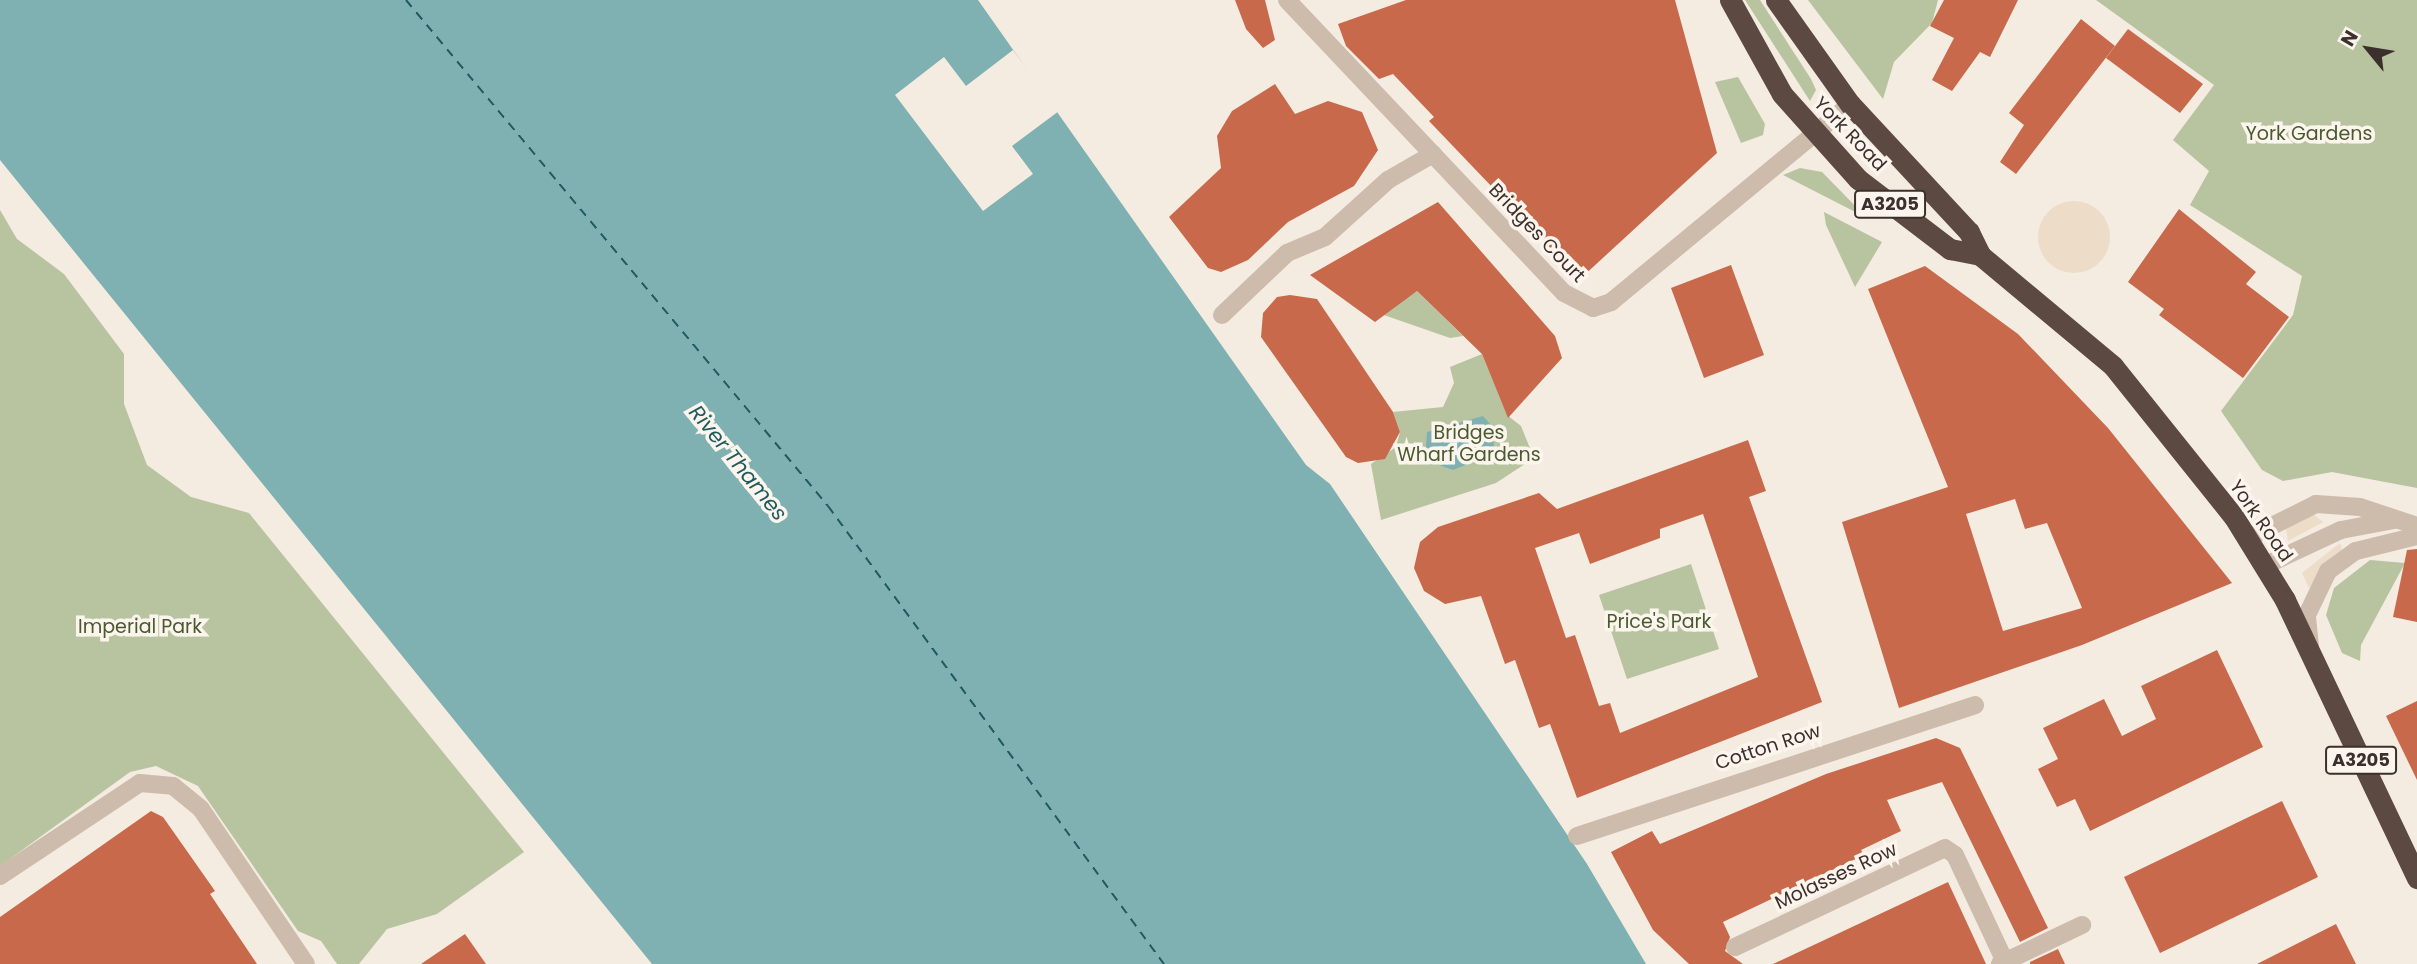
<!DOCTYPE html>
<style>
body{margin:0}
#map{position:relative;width:2417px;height:964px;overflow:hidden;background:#f4ebe1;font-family:Poppins,sans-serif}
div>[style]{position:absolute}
.green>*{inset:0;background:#b8c4a0}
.plaza>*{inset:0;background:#ecdcc8}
.round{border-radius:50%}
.water>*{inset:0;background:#7fb0b2}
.pier>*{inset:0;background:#f4ebe1}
.ferry>*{height:2px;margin-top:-1px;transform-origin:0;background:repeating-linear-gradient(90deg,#1f5a5e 0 9px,transparent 0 16px)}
.building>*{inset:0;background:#c8694b}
.minor>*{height:18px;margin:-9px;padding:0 9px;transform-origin:9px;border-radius:9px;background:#cdbbac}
.highway>*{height:21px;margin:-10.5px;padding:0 10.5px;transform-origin:10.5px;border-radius:10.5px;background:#5c4a42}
span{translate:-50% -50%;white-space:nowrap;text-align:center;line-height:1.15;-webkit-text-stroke:7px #fbf5ee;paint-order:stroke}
.shield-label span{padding:2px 5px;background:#fbf5ee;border:2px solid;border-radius:5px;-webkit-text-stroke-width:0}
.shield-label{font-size:18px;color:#3b302b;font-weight:700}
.street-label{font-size:19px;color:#3b302b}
.park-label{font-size:19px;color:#4a5a2e}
.water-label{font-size:21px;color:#1f5a5e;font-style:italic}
.north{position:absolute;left:2333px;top:14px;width:70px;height:70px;-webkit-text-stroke:5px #fbf5ee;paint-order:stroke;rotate:300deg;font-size:19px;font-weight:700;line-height:28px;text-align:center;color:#3b302b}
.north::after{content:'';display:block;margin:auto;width:24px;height:32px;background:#3b302b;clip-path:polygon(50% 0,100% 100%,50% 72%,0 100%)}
</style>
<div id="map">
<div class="green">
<i style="clip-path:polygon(1745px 0,1760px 0,1811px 79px,1816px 90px,1810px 101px)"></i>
<i style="clip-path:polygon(1808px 0,1938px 0,1932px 23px,1894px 62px,1883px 99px)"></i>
<i style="clip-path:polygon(2096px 0,2417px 0,2417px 488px,2332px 472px,2283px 481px,2262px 470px,2221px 411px,2293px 315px,2302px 276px,2190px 205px,2209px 171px,2173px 140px,2214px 85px)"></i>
<i style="clip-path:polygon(1738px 77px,1765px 124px,1763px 135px,1741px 143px,1715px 82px)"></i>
<i style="clip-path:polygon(1800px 168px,1822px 172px,1867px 218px,1783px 175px)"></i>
<i style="clip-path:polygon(0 210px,17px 239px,64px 274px,124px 354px,124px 404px,147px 465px,191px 497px,249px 513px,524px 852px,437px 914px,387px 929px,359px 964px,337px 964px,321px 941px,298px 931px,198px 786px,156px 766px,130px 772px,0 866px)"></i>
<i style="clip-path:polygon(1824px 212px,1882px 242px,1855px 287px,1826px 225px)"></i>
<i style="clip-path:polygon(1417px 291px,1463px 336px,1450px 338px,1381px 314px)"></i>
<i style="clip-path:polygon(1482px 354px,1507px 415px,1521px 426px,1534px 458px,1496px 483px,1381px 520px,1371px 464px,1396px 447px,1400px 432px,1393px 412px,1443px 407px,1454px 383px,1450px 367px)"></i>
<i style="clip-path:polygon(2370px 560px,2405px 563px,2361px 645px,2360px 661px,2342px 653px,2326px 615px,2334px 588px)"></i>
<i style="clip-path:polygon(1691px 564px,1719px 649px,1627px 679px,1599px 595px)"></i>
</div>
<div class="plaza">
<i class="round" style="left:2038px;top:201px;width:72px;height:72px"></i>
<i style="clip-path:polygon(2312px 513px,2323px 522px,2288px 541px,2286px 528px)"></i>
<i style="clip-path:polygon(2340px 543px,2342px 549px,2309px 588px,2302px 573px)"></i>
</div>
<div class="water">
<i style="clip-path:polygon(0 0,978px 0,1306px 465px,1330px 484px,1587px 864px,1646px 964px,652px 964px,0 160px)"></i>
<i style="clip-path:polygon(1483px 416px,1491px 425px,1495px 453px,1453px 470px,1425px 460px,1427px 432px)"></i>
</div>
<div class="pier">
<i style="clip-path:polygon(1013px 50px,1059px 111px,1012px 146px,1033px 174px,983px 211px,895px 95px,944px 57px,966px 86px)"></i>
</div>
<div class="ferry">
<i style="left:406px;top:0;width:659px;rotate:50.17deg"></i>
<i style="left:828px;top:506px;width:568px;rotate:53.74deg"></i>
</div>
<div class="building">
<i style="clip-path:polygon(1235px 0,1265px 0,1275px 40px,1263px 48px,1246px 29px)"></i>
<i style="clip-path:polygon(1406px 0,1675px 0,1717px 153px,1580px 279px,1429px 121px,1434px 117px,1393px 74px,1379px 79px,1346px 46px,1338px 24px)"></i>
<i style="clip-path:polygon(1944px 0,2018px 0,1990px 57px,1980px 52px,1952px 91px,1932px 80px,1954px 38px,1930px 26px)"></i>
<i style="clip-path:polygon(2081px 19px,2115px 46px,2016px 174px,2000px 162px,2024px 125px,2009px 113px)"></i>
<i style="clip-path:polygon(2128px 29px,2203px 84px,2180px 113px,2106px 58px)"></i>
<i style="clip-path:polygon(1275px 84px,1295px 114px,1328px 101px,1362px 112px,1378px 150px,1354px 186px,1288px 222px,1248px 260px,1221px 272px,1208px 268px,1169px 217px,1221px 168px,1217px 136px,1232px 111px)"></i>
<i style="clip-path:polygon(1438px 202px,1555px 336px,1562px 358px,1508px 418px,1482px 354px,1417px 291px,1375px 322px,1310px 275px)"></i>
<i style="clip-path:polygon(2179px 209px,2256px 272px,2246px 284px,2289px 317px,2243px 378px,2159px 315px,2164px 309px,2128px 282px)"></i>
<i style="clip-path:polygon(1731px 265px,1764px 355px,1704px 378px,1671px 288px)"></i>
<i style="clip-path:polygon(evenodd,1925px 266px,2018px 334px,2108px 428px,2232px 583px,2082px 645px,1899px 708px,1842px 522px,1948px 487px,1868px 289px,1925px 266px,2015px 499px,2025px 529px,2047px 523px,2082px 608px,2003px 631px,1966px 514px,2015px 499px)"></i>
<i style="clip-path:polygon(1290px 295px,1317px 299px,1393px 412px,1400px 432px,1385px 459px,1358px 463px,1346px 457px,1261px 337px,1263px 313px,1277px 297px)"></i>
<i style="clip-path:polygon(evenodd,1748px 440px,1766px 491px,1749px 497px,1822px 702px,1577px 798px,1550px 724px,1539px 728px,1515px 660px,1505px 664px,1481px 596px,1445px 604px,1424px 591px,1414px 568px,1420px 542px,1438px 527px,1539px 493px,1557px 509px,1748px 440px,1703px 514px,1758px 677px,1620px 733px,1610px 703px,1599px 706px,1575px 635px,1566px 638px,1535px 548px,1579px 533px,1590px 564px,1660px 538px,1660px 529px,1703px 514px)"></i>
<i style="clip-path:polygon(2417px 549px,2417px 622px,2393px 617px,2407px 550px)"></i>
<i style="clip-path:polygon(2217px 650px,2263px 747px,2090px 831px,2075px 799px,2057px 807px,2038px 769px,2058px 759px,2043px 728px,2104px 699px,2122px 736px,2156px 719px,2141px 686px)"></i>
<i style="clip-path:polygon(2417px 701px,2417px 780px,2386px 716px)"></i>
<i style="clip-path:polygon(1936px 738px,1960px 748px,2048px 928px,2020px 942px,1942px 782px,1887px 800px,1901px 831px,1861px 850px,1864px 855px,1723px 922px,1730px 937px,1725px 951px,1743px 964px,1689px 964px,1653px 930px,1611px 852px,1652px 831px,1660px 844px,1826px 774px)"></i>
<i style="clip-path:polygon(2282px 801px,2318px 877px,2160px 953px,2124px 877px)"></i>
<i style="clip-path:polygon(151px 811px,163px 817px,215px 891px,210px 894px,257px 964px,0 964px,0 917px)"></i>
<i style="clip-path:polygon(1948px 882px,1986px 964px,1773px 964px)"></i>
<i style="clip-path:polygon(2336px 924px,2356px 964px,2257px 964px)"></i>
<i style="clip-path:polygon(465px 934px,486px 964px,421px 964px)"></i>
<i style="clip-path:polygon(2058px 949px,2065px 964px,2030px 964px,2030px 962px)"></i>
</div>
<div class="minor">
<i style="left:1287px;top:0;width:403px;rotate:46.6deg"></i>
<i style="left:1564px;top:293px;width:33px;rotate:27deg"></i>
<i style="left:1593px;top:308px;width:19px;rotate:-18deg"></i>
<i style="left:1611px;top:302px;width:310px;rotate:-39.6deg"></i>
<i style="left:1222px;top:315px;width:90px;rotate:-43.6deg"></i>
<i style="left:1287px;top:253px;width:41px;rotate:-22.8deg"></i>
<i style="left:1325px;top:237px;width:85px;rotate:-42.1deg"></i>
<i style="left:1388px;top:180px;width:52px;rotate:-30deg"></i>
<i style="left:2248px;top:538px;width:76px;rotate:-26.6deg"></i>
<i style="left:2316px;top:504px;width:44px;rotate:3.9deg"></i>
<i style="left:2360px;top:507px;width:60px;rotate:18.4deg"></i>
<i style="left:2266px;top:565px;width:83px;rotate:-25deg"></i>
<i style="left:2341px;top:530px;width:54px;rotate:-10.7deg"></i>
<i style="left:2310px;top:646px;width:31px;rotate:-96deg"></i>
<i style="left:2307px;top:615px;width:49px;rotate:-64.5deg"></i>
<i style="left:2328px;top:571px;width:34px;rotate:-36deg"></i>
<i style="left:2356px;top:551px;width:63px;rotate:-13.8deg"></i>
<i style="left:1577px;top:836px;width:419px;rotate:-18.2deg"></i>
<i style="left:0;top:876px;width:168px;rotate:-33.6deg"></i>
<i style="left:140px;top:783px;width:33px;rotate:5deg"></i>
<i style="left:173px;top:786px;width:36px;rotate:39deg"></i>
<i style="left:201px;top:809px;width:187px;rotate:55.9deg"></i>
<i style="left:1735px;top:947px;width:232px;rotate:-25.2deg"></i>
<i style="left:1945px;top:848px;width:12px;rotate:35deg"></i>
<i style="left:1955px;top:855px;width:120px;rotate:64.9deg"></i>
<i style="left:2000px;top:964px;width:91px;rotate:-25.4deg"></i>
</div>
<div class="highway">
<i style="left:1730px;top:0;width:107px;rotate:61deg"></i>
<i style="left:1782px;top:94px;width:114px;rotate:48.2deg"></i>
<i style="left:1858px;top:179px;width:116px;rotate:37.3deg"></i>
<i style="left:1950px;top:249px;width:31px;rotate:11deg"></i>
<i style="left:1776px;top:0;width:128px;rotate:54.6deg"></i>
<i style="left:1850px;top:104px;width:175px;rotate:47.1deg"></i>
<i style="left:1969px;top:232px;width:25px;rotate:64deg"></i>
<i style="left:1980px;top:255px;width:173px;rotate:39.8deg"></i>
<i style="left:2113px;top:366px;width:193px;rotate:51.3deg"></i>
<i style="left:2234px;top:517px;width:97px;rotate:58.4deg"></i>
<i style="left:2285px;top:600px;width:308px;rotate:64.6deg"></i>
</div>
<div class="shield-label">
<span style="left:1890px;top:204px">A3205</span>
<span style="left:2361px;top:760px">A3205</span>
</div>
<div class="street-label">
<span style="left:1850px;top:134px;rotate:46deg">York Road</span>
<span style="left:1537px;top:233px;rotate:46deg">Bridges Court</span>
<span style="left:2261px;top:521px;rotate:55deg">York Road</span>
<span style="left:1768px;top:747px;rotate:-18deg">Cotton Row</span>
<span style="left:1836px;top:876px;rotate:-25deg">Molasses Row</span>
</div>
<div class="park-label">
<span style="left:2309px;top:134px">York Gardens</span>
<span style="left:1469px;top:444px">Bridges<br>Wharf Gardens</span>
<span style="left:1659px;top:622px">Price's Park</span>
<span style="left:140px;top:627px">Imperial Park</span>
</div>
<div class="water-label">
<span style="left:738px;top:463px;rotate:51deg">River Thames</span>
</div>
<div class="north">N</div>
</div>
